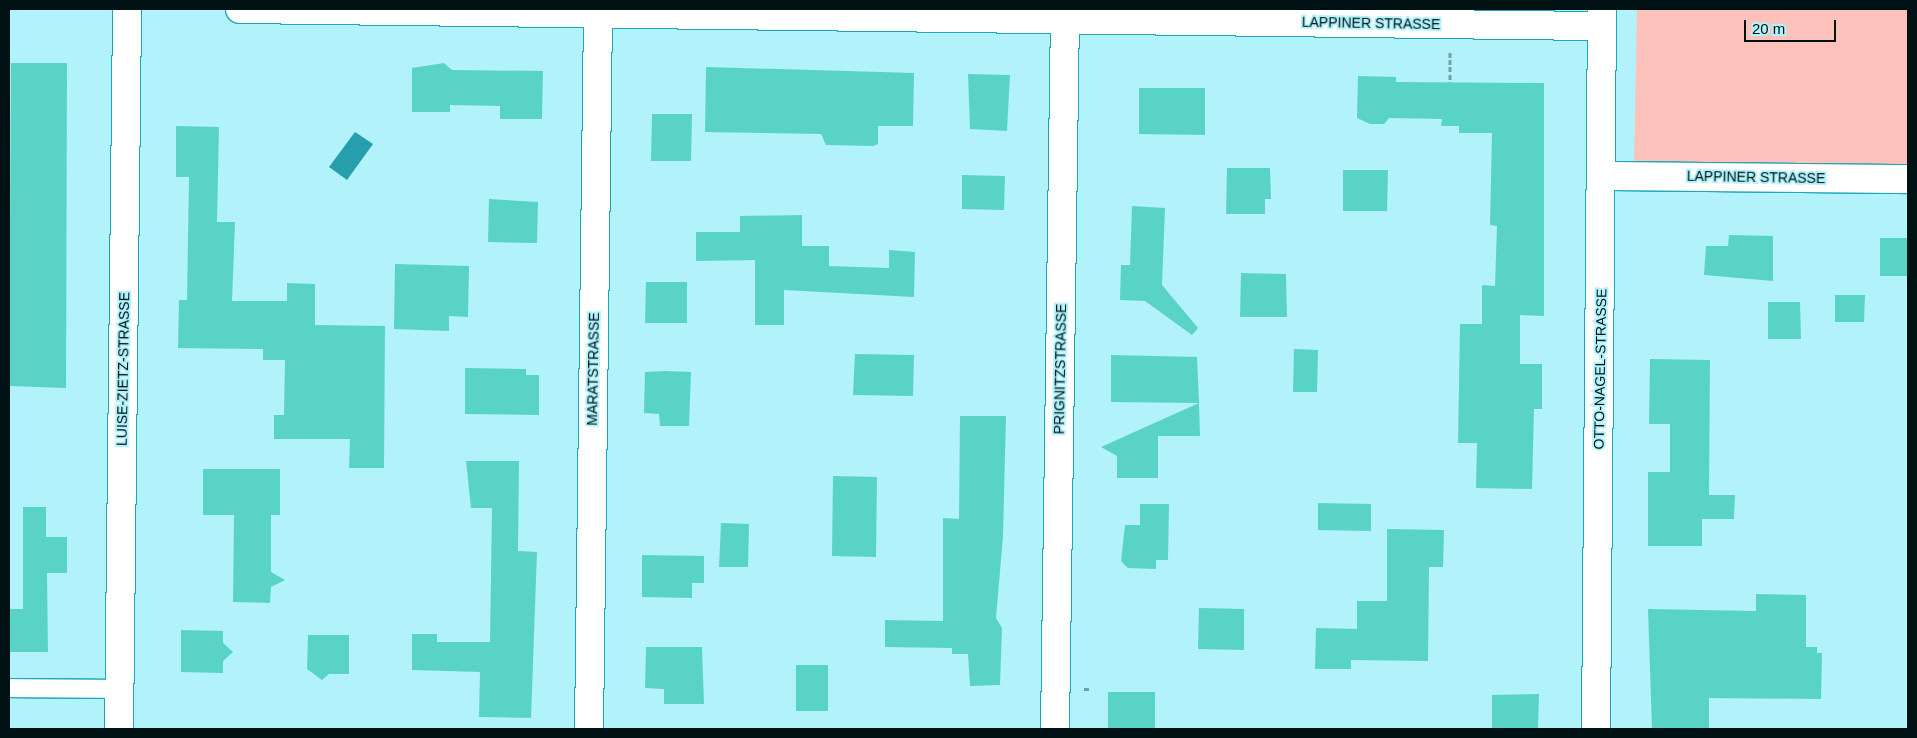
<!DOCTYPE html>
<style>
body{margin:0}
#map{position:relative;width:1917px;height:738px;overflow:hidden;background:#b1f2fb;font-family:Helvetica,sans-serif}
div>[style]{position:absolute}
.green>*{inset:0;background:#fdc2bb}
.water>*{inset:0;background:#279eab}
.building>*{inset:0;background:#5ad3c7}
.path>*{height:3px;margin-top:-1.5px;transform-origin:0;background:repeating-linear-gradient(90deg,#71a0a7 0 5px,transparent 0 7.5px)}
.roads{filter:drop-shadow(1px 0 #1ca7b6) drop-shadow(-1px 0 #1ca7b6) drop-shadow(0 1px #1ca7b6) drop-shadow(0 -1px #1ca7b6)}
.service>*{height:18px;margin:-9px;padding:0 9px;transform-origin:9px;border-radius:9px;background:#fff}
.minor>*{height:28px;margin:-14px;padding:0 14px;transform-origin:14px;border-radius:14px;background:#fff}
span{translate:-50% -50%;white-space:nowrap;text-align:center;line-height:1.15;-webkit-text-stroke:4px #b1f2fb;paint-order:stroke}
.street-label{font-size:14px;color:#001114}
.frame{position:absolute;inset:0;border:10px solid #001114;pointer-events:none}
.scale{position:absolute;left:1744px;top:20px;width:92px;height:22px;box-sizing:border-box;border:2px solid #001114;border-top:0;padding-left:6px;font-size:15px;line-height:18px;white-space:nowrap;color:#001114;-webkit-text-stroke:4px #b1f2fb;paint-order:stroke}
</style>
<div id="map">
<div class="green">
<i style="clip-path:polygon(1637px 9px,1908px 9px,1908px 169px,1634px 164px)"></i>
</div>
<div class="water">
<i style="clip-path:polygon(355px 132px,373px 144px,347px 180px,329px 167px)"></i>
</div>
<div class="building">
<i style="clip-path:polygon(11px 63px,67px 63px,66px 388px,9px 386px)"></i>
<i style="clip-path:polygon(444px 63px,452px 70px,543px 71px,542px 119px,500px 119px,500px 106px,450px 105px,450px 112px,412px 112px,412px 68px)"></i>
<i style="clip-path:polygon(706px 67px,914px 73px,913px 126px,878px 126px,878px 144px,873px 146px,826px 145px,821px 134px,705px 132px)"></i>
<i style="clip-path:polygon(968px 74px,1010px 75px,1007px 131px,970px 129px)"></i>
<i style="clip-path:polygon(1358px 76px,1396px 77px,1396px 82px,1544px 83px,1544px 316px,1520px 315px,1520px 364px,1542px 364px,1542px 409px,1534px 409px,1532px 489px,1476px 488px,1477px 443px,1458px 443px,1460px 324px,1482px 324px,1482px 285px,1495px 286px,1497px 226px,1490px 225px,1492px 133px,1459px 133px,1459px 126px,1441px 126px,1442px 119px,1389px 118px,1384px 124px,1370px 124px,1357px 118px)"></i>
<i style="clip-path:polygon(1139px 88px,1205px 88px,1205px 135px,1139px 134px)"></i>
<i style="clip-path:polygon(652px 114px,692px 114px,691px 161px,651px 161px)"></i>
<i style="clip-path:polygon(176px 126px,219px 127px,217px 222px,235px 222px,232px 301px,287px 301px,287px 283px,315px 284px,315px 325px,385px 326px,384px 468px,349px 468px,350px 439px,274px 439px,274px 415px,284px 415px,285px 360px,263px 360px,263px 349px,178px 348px,179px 300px,187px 300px,189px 177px,176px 177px)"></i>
<i style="clip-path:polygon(1227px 168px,1270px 168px,1271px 199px,1265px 199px,1265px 214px,1226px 214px)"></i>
<i style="clip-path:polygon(1343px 170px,1388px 170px,1387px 211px,1343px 211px)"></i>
<i style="clip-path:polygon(962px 175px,1005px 176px,1004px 210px,962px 209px)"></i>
<i style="clip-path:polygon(489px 199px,538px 202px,537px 243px,488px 242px)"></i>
<i style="clip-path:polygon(1132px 206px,1165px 208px,1162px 285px,1198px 328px,1192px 335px,1145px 301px,1120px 300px,1121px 265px,1130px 265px)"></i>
<i style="clip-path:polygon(802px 215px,802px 246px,829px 246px,829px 266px,889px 268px,889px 250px,915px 252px,914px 297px,784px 290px,784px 325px,755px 325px,755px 260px,696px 261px,696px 232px,740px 232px,740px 216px)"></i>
<i style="clip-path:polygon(1729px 235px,1773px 236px,1773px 281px,1704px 275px,1706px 246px,1728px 246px)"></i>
<i style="clip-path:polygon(1880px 238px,1908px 238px,1908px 276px,1880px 276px)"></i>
<i style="clip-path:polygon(395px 264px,469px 266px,468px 317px,449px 316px,449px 331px,394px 329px)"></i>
<i style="clip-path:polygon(1241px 273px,1286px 274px,1287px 317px,1240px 317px)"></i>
<i style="clip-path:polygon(646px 282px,687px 282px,687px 323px,645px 323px)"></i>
<i style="clip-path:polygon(1835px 295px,1865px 295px,1864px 322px,1835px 322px)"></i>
<i style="clip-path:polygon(1768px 302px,1800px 302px,1801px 339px,1768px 339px)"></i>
<i style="clip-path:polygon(1294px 349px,1318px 350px,1317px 392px,1293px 392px)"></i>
<i style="clip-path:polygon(855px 354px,914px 355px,913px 396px,853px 395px)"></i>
<i style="clip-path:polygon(1111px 355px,1197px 357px,1199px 403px,1111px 402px)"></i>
<i style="clip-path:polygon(1650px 359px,1710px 360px,1709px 495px,1735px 495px,1734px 519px,1702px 519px,1702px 546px,1648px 546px,1648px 472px,1670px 472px,1670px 424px,1649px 424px)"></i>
<i style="clip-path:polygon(465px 368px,526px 369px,526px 375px,539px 375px,539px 415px,465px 414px)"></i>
<i style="clip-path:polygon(666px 371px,691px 372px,689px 426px,660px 426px,659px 414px,644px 413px,645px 372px)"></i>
<i style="clip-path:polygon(1199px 403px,1200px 436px,1158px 436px,1158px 478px,1117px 478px,1117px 456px,1101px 447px)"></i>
<i style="clip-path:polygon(960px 416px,1006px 416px,1003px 536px,996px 618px,1002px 628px,1000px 685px,970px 686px,968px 654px,952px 654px,952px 648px,885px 647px,885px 620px,943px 621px,943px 518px,959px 519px)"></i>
<i style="clip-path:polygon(466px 461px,519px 461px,518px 551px,537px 552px,531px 718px,479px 717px,480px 672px,412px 670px,412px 634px,437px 634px,437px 642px,490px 642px,492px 508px,471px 508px)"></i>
<i style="clip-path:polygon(203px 469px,280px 469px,280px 515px,271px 515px,271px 572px,285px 580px,271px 587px,270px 603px,233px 602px,234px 515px,203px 515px)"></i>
<i style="clip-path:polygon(833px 476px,877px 477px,876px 557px,832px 556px)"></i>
<i style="clip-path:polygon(1318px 503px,1371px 504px,1371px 531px,1318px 530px)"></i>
<i style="clip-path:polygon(1140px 504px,1169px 504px,1168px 560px,1156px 560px,1156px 569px,1128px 568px,1121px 561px,1125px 525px,1140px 525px)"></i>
<i style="clip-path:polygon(23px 507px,46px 507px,46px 537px,67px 537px,67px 573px,47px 573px,48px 652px,9px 652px,9px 609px,23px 609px)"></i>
<i style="clip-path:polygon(721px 523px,749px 524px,748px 567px,719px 567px)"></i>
<i style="clip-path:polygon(1387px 529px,1444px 530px,1443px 567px,1429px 567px,1428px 661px,1351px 660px,1351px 669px,1315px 669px,1316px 628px,1357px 629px,1357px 601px,1387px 601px)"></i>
<i style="clip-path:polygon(642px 555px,704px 556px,704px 583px,692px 583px,692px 598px,642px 597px)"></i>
<i style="clip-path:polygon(1756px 594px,1806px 595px,1806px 647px,1817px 647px,1817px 653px,1822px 653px,1821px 699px,1709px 698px,1709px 729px,1652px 729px,1648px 609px,1756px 611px)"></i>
<i style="clip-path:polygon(1199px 608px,1244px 609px,1244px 650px,1198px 649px)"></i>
<i style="clip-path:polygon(181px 630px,223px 631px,223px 643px,233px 652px,223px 661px,223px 673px,181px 672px)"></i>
<i style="clip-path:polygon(308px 635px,349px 635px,349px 674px,329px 674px,322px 680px,307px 669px)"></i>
<i style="clip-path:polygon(646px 647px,702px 647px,704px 704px,664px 704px,664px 689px,645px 688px)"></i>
<i style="clip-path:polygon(796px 665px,828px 665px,828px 711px,796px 711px)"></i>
<i style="clip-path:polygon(1108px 692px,1155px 692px,1155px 729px,1108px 729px)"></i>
<i style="clip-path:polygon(1539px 694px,1538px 729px,1492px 729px,1492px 695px)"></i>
</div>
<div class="path">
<i style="left:1450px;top:52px;width:30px;rotate:90deg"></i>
<i style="left:1084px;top:689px;width:7px"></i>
</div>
<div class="roads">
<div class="service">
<i style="left:9px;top:688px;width:110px;rotate:0.5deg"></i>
</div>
<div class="minor">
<i style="left:240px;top:9px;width:1362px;rotate:0.72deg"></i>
<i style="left:1603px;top:176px;width:305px;rotate:0.6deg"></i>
<i style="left:119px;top:729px;width:720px;rotate:-89.36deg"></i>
<i style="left:589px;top:729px;width:720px;rotate:-89.28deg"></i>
<i style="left:1055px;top:729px;width:720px;rotate:-89.2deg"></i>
<i style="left:1596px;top:729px;width:720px;rotate:-89.52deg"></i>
</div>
</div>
<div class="street-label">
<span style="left:1371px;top:23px;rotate:1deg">LAPPINER STRASSE</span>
<span style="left:1756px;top:177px;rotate:1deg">LAPPINER STRASSE</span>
<span style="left:123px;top:369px;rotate:-89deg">LUISE-ZIETZ-STRASSE</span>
<span style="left:593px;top:369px;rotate:-89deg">MARATSTRASSE</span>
<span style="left:1060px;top:369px;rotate:-89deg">PRIGNITZSTRASSE</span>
<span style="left:1600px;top:369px;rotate:-89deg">OTTO-NAGEL-STRASSE</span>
</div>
<div class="frame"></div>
<div class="scale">20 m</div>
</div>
